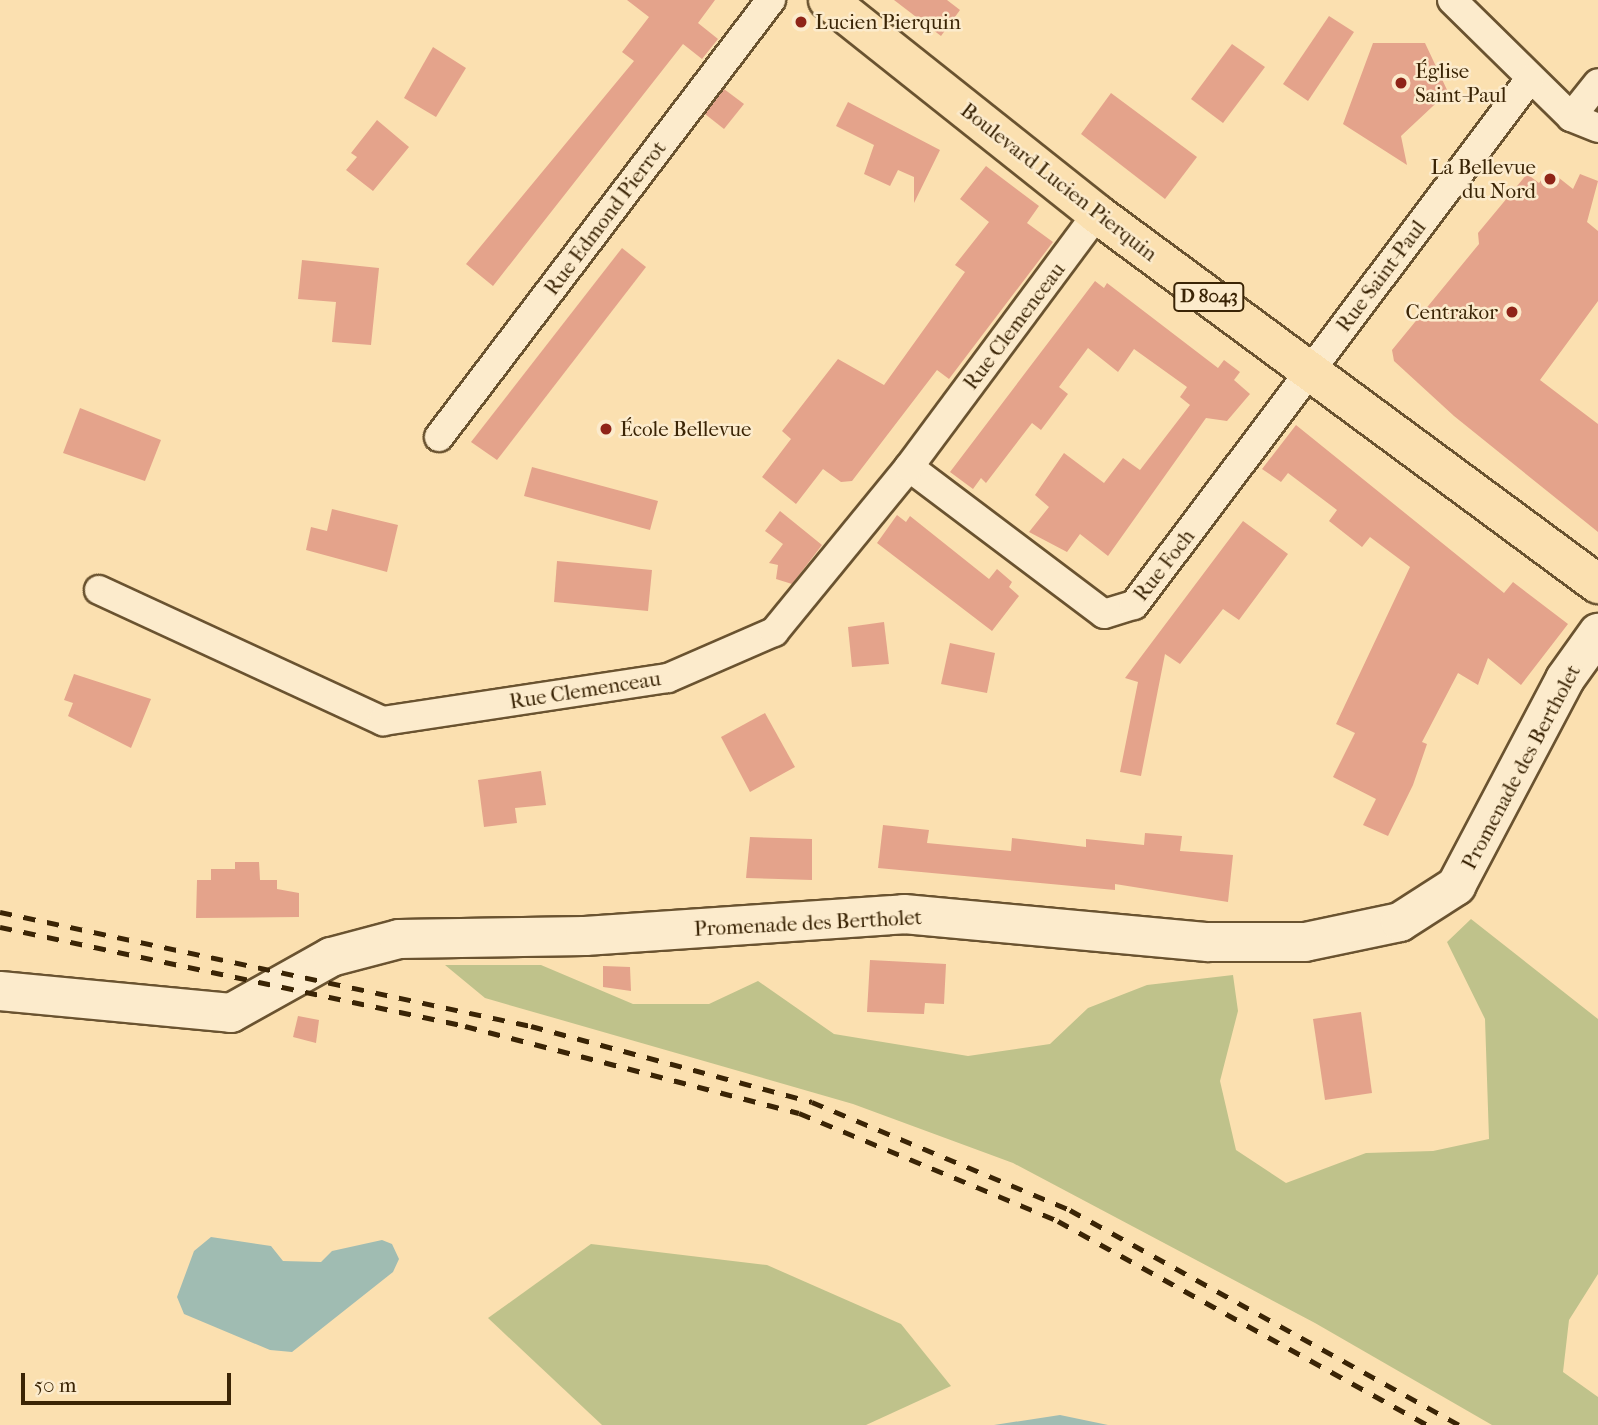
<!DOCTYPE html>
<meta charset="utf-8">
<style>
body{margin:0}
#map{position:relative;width:1598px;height:1425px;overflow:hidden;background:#fbe0b0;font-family:"IM FELL French Canon",serif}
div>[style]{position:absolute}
.green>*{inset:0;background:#bfc28b}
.water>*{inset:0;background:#a0bcb2}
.building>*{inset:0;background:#e4a38b}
.roads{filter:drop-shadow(2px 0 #6a5330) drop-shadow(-2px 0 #6a5330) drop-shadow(0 2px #6a5330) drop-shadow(0 -2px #6a5330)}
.street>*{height:28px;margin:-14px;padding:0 14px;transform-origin:14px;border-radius:14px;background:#fcebcc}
.secondary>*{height:38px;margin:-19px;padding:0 19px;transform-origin:19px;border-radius:19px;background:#fcebcc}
.primary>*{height:38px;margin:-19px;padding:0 19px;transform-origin:19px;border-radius:19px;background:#fbe0b0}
.rail>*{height:5px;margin-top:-2.5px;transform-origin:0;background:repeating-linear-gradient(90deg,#3a2405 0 12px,transparent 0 24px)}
.dots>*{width:19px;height:19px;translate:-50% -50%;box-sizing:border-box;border:4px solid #fcebcc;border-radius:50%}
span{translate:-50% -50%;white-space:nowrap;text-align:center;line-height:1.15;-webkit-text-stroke:5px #fcebcc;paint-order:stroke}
.shield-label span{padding:2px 5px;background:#fcebcc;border:2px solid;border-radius:5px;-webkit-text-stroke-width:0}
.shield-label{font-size:19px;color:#3a2405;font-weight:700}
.poi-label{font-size:21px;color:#3a2405}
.left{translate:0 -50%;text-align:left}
.right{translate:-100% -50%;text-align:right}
.street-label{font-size:21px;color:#3a2405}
.scale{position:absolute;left:21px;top:1373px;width:210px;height:32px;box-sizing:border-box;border:4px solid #3a2405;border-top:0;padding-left:9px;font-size:21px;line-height:24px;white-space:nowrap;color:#3a2405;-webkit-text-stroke:5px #fcebcc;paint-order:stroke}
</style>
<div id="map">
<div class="green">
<i style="clip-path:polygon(1471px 919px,1598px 1019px,1598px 1274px,1569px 1320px,1563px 1372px,1598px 1397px,1598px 1425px,1492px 1425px,1315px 1323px,1013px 1163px,853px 1104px,485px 998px,445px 965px,541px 965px,633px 1004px,709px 1004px,758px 981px,834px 1034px,968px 1056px,1050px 1044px,1088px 1008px,1147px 985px,1233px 975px,1238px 1011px,1220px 1081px,1236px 1150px,1286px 1183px,1366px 1153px,1433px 1151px,1489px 1139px,1485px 1019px,1447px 942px)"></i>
<i style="clip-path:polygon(591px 1244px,767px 1265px,901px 1324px,951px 1386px,866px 1425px,602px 1425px,488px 1318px)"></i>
</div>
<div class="water">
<i style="clip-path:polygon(211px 1237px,271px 1246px,283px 1261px,321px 1262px,332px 1251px,382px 1240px,392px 1244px,399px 1259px,393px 1272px,292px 1352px,270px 1350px,184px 1314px,177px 1297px,194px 1251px)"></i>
<i style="clip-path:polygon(1060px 1415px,1108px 1425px,994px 1425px)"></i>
</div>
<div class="building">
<i style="clip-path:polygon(627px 0,715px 0,698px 23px,718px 39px,702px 59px,683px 44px,493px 286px,466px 264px,634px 61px,622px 52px,649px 17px)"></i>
<i style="clip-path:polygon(894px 0,947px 0,960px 10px,941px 36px)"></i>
<i style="clip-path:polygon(1329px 16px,1354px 32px,1308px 101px,1283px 84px)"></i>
<i style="clip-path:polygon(1373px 43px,1425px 43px,1448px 92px,1401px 136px,1407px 165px,1343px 124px)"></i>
<i style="clip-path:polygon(1232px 44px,1265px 67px,1223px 123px,1191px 99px)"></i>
<i style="clip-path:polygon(433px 47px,466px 68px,436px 117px,404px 98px)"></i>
<i style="clip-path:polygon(724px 89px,744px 104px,724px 129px,705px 114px)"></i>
<i style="clip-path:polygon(1111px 93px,1197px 157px,1165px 199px,1081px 134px)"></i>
<i style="clip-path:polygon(848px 102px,940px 150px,914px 203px,914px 177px,898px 170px,890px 186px,864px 174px,874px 145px,836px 126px)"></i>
<i style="clip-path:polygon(377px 120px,409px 147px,373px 191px,346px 170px,357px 157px,351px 153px)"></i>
<i style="clip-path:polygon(986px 166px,1039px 206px,1027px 223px,1053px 242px,949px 379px,937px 370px,852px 481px,841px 482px,823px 469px,796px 504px,762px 477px,791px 439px,782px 431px,838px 359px,884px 385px,965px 272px,955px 265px,989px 222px,960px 199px)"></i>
<i style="clip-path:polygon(1549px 170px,1573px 189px,1580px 174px,1598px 181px,1587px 222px,1598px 231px,1598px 301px,1540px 380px,1598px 424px,1598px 532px,1454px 416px,1394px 361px,1392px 350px,1479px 244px,1478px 233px,1527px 174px,1539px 183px)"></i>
<i style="clip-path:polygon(622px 248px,646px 267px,497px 460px,471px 442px)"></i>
<i style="clip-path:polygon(302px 260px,379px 268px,371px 345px,332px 342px,336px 302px,298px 299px)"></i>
<i style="clip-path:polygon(1095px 281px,1104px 288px,1107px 283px,1218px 368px,1224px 360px,1240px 372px,1234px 380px,1250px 394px,1227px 421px,1206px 418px,1108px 556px,1080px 534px,1067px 552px,1029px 532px,1049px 507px,1035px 495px,1064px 453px,1104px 483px,1123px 458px,1140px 470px,1190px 405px,1180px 397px,1187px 387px,1134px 349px,1118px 372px,1088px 348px,1059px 387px,1068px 394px,1041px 430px,1032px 423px,986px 483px,981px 478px,973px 489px,950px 472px)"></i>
<i style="clip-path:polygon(80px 408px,161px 440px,145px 481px,63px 453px)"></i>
<i style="clip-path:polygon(1296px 425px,1504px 593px,1513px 582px,1568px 624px,1521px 685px,1488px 658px,1478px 685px,1458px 673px,1422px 742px,1427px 744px,1413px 785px,1388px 836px,1363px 825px,1376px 799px,1333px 777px,1355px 733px,1336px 724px,1410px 567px,1370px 537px,1362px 547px,1329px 521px,1337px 510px,1288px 473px,1281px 482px,1262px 469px)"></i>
<i style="clip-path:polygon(532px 467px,658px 501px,650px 530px,524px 496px)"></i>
<i style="clip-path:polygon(332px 509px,398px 525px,387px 572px,306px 550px,311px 527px,327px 531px)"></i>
<i style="clip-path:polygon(780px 511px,822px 545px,792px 584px,776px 579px,778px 565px,769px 563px,783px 544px,765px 531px)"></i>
<i style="clip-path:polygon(897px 515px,906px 522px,910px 516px,989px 579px,997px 569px,1012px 582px,1009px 587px,1019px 596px,992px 631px,877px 543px)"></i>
<i style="clip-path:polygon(1243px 521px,1288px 554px,1239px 620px,1223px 609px,1180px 664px,1165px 654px,1141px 776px,1120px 772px,1138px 682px,1125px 678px)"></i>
<i style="clip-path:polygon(557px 561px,652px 570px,648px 611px,554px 602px)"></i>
<i style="clip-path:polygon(884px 622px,889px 664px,852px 667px,848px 627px)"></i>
<i style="clip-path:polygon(950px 643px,995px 653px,987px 693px,941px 684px)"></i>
<i style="clip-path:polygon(74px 674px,151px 699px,131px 748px,68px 716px,73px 703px,64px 700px)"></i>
<i style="clip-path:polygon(765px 713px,795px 767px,750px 792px,721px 737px)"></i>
<i style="clip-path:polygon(541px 771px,546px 805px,515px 808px,517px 823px,484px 827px,478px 780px)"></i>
<i style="clip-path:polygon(883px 825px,929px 830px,927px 843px,1011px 851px,1012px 838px,1086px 847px,1086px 839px,1144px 845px,1145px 833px,1182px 836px,1180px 851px,1233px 855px,1228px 902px,1115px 884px,1115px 890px,878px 868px)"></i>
<i style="clip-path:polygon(750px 837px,812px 839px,812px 880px,746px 878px)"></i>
<i style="clip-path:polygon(235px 862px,259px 862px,260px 880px,277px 880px,277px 889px,299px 893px,299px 917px,196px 918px,197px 880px,211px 880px,211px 869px,235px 869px)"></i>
<i style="clip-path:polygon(870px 960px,946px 964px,944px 1004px,925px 1003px,924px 1014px,867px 1012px)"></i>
<i style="clip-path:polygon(603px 966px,630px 967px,631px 991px,603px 987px)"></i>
<i style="clip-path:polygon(1361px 1012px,1372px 1093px,1325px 1100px,1313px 1019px)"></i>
<i style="clip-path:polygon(298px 1016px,319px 1020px,316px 1043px,293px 1037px)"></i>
</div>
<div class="roads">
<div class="street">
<i style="left:1452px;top:0;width:167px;rotate:44.5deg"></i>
<i style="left:1571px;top:117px;width:29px;rotate:22deg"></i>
<i style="left:1571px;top:117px;width:43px;rotate:-51.5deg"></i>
<i style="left:439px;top:437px;width:549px;rotate:-52.78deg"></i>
<i style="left:909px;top:467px;width:244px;rotate:37deg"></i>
<i style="left:1104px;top:614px;width:31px;rotate:-17deg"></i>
<i style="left:1134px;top:605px;width:658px;rotate:-53.03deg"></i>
<i style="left:99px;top:590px;width:313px;rotate:24.8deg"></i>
<i style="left:383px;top:721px;width:288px;rotate:-8.6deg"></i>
<i style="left:668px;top:678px;width:116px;rotate:-23.5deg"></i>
<i style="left:774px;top:632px;width:213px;rotate:-50.7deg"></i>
<i style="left:909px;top:467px;width:315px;rotate:-53.4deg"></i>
</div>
<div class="secondary">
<i style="left:0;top:991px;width:232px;rotate:5.4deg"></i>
<i style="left:231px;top:1013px;width:115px;rotate:-29.2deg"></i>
<i style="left:331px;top:957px;width:70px;rotate:-14.8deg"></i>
<i style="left:399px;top:939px;width:186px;rotate:-0.9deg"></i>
<i style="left:585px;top:936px;width:320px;rotate:-3.9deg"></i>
<i style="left:904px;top:914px;width:305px;rotate:5.3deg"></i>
<i style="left:1208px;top:942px;width:97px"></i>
<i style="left:1305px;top:942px;width:97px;rotate:-11.9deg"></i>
<i style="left:1400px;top:922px;width:67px;rotate:-32.7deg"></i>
<i style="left:1456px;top:886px;width:234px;rotate:-62.2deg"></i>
<i style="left:1565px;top:679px;width:57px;rotate:-54.3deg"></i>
</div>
<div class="primary">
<i style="left:828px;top:0;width:344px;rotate:38.5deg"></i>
<i style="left:1097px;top:214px;width:623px;rotate:36.45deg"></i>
</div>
</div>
<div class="rail">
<i style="left:0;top:912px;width:543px;rotate:12.12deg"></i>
<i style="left:531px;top:1026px;width:291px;rotate:15.1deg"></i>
<i style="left:812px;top:1102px;width:280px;rotate:22.7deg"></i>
<i style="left:1070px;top:1210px;width:444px;rotate:28.9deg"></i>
<i style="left:0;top:927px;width:475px;rotate:12deg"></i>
<i style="left:465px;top:1026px;width:345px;rotate:14.6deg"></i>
<i style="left:799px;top:1113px;width:281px;rotate:22.6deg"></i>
<i style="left:1058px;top:1221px;width:422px;rotate:28.9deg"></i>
</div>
<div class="dots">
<i style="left:801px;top:22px;background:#8f2418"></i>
<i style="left:1401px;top:83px;background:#8f2418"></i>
<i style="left:1550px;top:179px;background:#8f2418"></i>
<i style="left:1512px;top:312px;background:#8f2418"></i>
<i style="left:606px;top:429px;background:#8f2418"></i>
</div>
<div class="shield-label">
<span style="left:1209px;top:297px">D 8043</span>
</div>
<div class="poi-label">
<span class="left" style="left:815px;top:22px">Lucien Pierquin</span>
<span class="left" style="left:1415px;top:83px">Église<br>Saint-Paul</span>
<span class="right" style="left:1536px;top:179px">La Bellevue<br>du Nord</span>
<span class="right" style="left:1498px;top:312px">Centrakor</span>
<span class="left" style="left:620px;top:429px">École Bellevue</span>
</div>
<div class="street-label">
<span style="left:1059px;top:182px;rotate:38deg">Boulevard Lucien Pierquin</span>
<span style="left:605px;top:218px;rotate:-53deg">Rue Edmond Pierrot</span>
<span style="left:1381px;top:276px;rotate:-53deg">Rue Saint-Paul</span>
<span style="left:1014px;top:326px;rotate:-53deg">Rue Clemenceau</span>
<span style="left:1164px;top:565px;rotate:-52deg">Rue Foch</span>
<span style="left:585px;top:690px;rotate:-9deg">Rue Clemenceau</span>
<span style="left:1521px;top:767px;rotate:-62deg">Promenade des Bertholet</span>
<span style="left:808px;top:923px;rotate:-3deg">Promenade des Bertholet</span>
</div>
<div class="scale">50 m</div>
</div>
